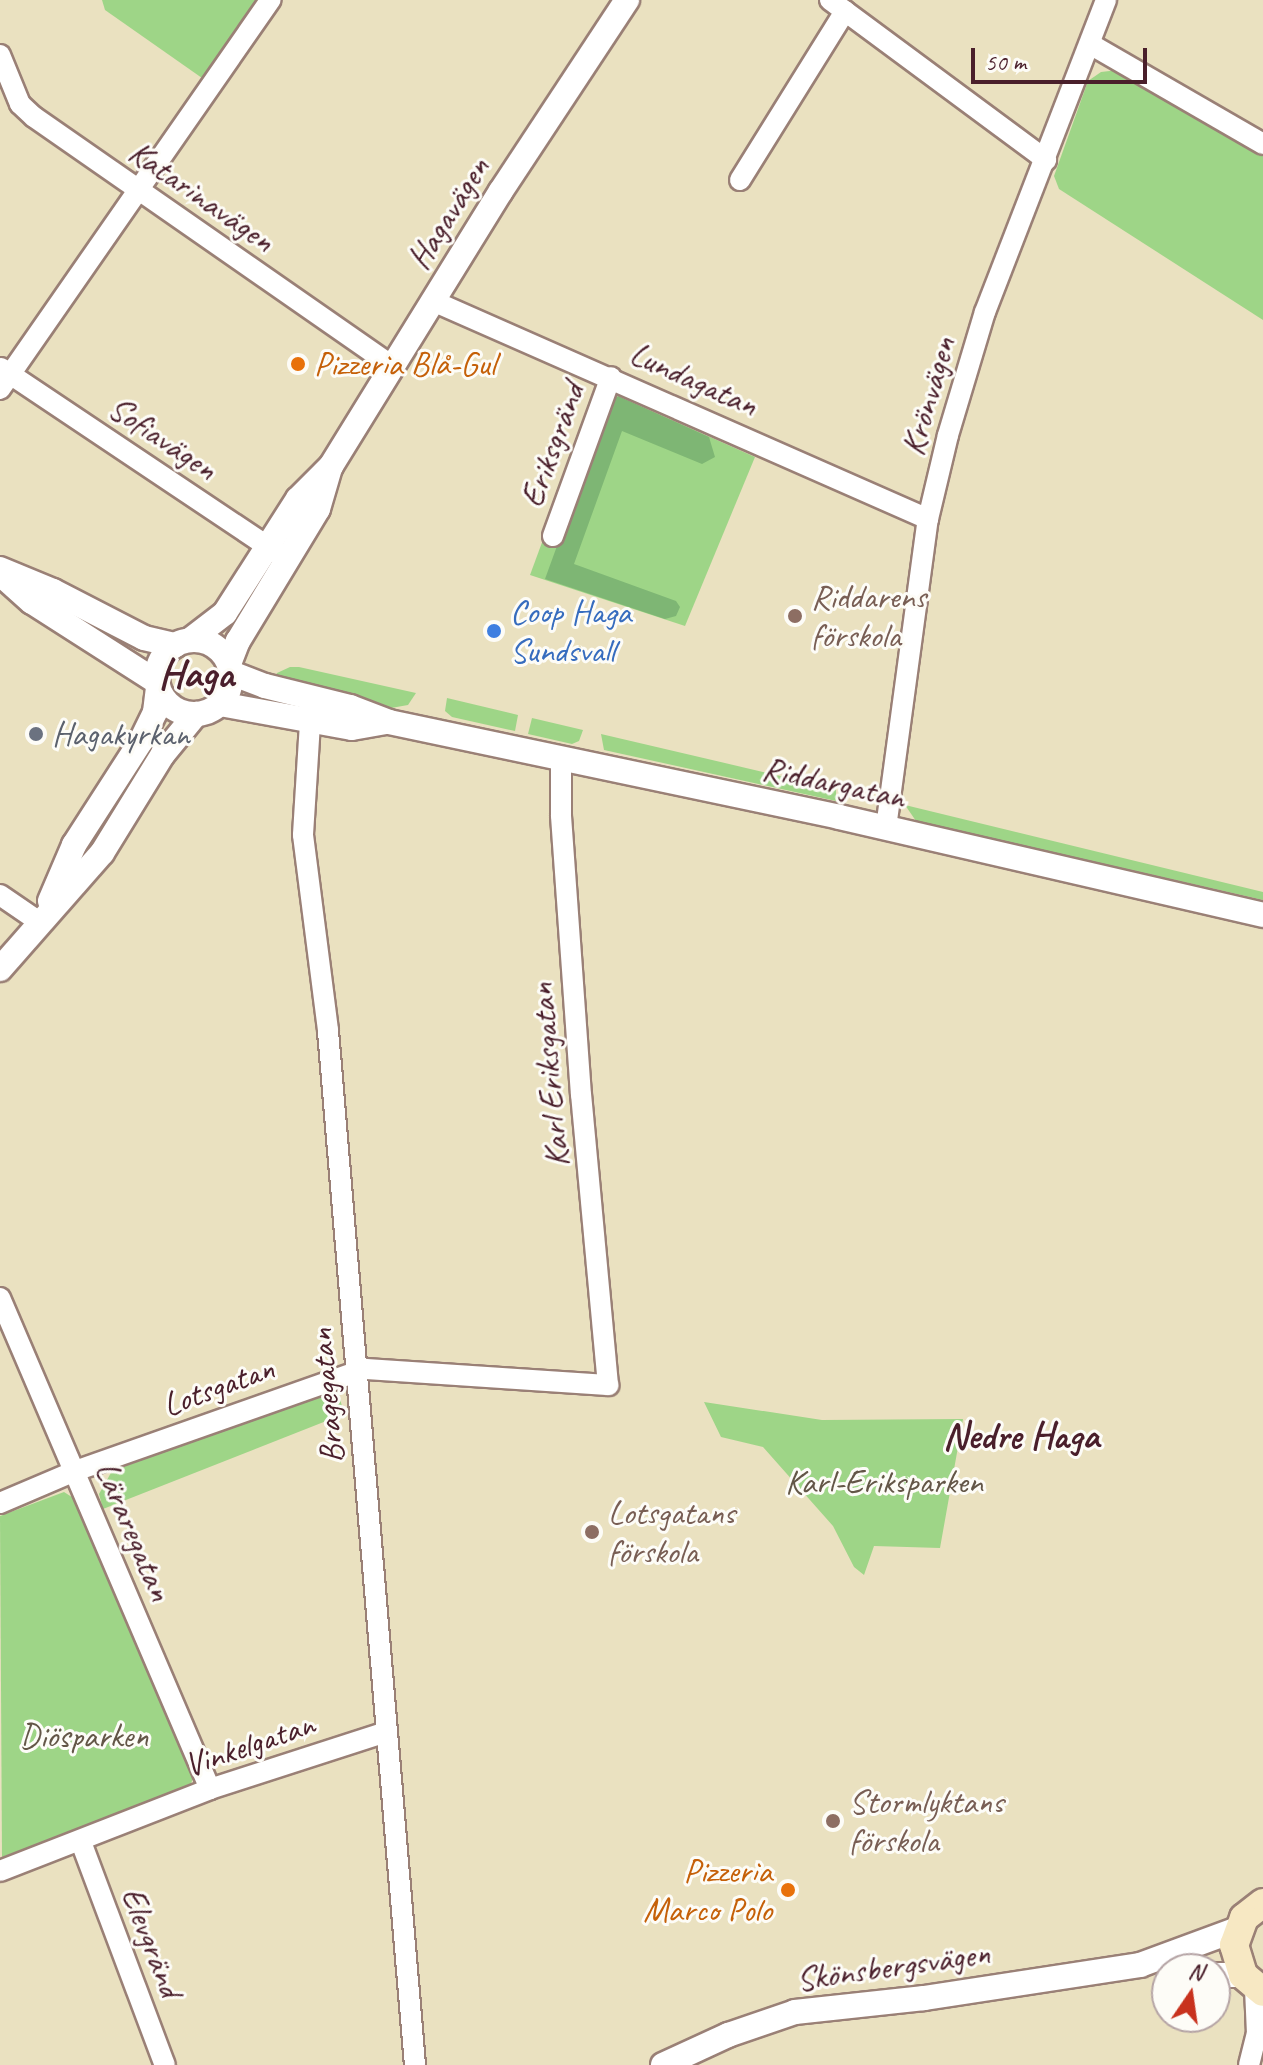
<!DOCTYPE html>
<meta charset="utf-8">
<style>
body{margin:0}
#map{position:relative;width:1263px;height:2065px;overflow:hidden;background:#eae1c0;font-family:Caveat,sans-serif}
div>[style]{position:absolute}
.green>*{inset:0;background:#9ed587}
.forest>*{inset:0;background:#7eb674}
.roads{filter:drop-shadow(2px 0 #9a8076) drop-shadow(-2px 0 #9a8076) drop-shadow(0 2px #9a8076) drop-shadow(0 -2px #9a8076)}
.minor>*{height:20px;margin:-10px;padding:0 10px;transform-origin:10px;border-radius:10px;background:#fff}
.tertiary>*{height:24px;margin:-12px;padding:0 12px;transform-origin:12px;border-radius:12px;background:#fff}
.tertiary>.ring{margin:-12px;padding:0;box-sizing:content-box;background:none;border:24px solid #fff;border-radius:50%}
.secondary>*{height:28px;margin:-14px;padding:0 14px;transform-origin:14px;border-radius:14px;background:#f7e8c3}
.dots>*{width:22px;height:22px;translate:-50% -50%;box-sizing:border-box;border:4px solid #fdfcf7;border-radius:50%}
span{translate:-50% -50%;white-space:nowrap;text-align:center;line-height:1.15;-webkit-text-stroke:6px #fdfcf7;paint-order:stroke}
.street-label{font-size:34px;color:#4a1f2b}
.food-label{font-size:34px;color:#c56008}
.left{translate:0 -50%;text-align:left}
.right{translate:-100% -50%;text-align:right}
.education-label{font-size:34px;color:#785e54}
.shop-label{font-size:34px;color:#366cbe}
.worship-label{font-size:34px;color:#5b616d}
.park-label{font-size:34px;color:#635647}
.quarter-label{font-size:38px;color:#4a1f2b;font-weight:700}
.district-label{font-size:42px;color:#4a1f2b;font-weight:700}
.north{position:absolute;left:1151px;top:1953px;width:80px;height:80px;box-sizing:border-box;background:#fdfcf7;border:2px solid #b5a4a5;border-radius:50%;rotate:13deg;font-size:22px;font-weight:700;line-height:32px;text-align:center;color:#4a1f2b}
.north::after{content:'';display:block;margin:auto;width:28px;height:36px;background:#c8321e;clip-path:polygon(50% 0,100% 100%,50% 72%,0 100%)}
.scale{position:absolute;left:971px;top:48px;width:176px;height:36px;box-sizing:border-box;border:4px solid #4a1f2b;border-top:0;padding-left:10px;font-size:24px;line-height:28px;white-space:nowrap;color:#4a1f2b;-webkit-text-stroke:6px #fdfcf7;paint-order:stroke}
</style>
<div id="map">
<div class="green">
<i style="clip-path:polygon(102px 0,260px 0,202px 78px,105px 10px)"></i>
<i style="clip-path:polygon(1118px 70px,1263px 152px,1263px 320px,1059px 189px,1054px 176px,1088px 81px,1101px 72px)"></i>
<i style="clip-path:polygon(618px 396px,755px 457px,685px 626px,530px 575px,544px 537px)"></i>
<i style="clip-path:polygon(290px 667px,299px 667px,416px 693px,408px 705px,391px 708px,292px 687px,274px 679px,277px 673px)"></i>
<i style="clip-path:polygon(447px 698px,518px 715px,515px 731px,452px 717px,445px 711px)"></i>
<i style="clip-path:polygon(532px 718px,583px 730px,579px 741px,572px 744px,528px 734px)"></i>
<i style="clip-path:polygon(601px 734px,836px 789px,836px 801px,604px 750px)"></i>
<i style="clip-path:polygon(905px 805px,1263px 892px,1263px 900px,916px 821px)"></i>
<i style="clip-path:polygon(329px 1392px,339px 1395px,344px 1414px,103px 1509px,99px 1494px,112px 1471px)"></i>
<i style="clip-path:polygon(704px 1402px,822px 1420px,963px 1419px,940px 1548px,874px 1546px,864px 1575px,854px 1567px,833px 1526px,763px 1447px,721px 1437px)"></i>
<i style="clip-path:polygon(64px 1492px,75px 1499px,193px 1777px,190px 1788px,2px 1857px,0 1516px)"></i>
</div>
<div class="forest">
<i style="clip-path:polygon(618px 396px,709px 437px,715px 457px,702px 464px,622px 431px,574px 564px,676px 601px,680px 607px,676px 616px,665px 619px,545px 579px,609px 403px)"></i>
</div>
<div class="roads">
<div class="minor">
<i style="left:830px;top:0;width:269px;rotate:36.5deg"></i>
<i style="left:1090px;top:44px;width:200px;rotate:30deg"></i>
<i style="left:0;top:55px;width:53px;rotate:67.8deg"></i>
<i style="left:20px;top:104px;width:19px;rotate:43deg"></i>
<i style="left:34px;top:117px;width:438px;rotate:34.8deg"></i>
<i style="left:740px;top:180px;width:199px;rotate:-58.1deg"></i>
<i style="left:433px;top:301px;width:541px;rotate:23.77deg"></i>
<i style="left:1px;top:368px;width:336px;rotate:33.8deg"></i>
<i style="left:0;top:389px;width:474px;rotate:-55.2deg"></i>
<i style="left:553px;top:536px;width:169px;rotate:-70deg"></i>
<i style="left:310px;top:723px;width:112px;rotate:93.6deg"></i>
<i style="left:303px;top:835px;width:198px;rotate:82.7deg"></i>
<i style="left:328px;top:1031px;width:1038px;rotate:85.19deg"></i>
<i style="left:886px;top:828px;width:312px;rotate:-82.3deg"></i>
<i style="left:928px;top:519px;width:86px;rotate:-76.6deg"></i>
<i style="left:948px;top:435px;width:128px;rotate:-73.3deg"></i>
<i style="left:985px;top:312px;width:335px;rotate:-68.8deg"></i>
<i style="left:0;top:895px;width:50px;rotate:34.3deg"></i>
<i style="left:0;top:1298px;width:534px;rotate:66.84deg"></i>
<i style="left:0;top:1503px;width:82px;rotate:-23.1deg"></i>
<i style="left:75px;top:1471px;width:307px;rotate:-19.4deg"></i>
<i style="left:365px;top:1369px;width:244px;rotate:3.8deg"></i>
<i style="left:608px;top:1385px;width:291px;rotate:-95.3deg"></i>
<i style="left:581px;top:1095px;width:281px;rotate:-94.1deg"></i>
<i style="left:561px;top:815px;width:56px;rotate:-90deg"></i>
<i style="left:81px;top:1842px;width:238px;rotate:69.4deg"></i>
<i style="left:0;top:1871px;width:225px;rotate:-21.3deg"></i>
<i style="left:210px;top:1789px;width:185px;rotate:-17.9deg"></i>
<i style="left:1249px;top:2065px;width:32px;rotate:-76deg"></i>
<i style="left:1257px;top:2034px;width:46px;rotate:-92.5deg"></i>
</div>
<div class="tertiary">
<i style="left:0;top:569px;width:57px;rotate:22.5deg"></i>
<i style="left:53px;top:591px;width:102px;rotate:27.3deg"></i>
<i style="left:144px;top:638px;width:32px;rotate:13deg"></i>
<i style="left:5px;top:578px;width:36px;rotate:42deg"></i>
<i style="left:32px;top:602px;width:148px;rotate:32.6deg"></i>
<i class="ring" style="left:157px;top:640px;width:50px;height:50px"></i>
<i style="left:190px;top:640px;width:44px;rotate:-37.6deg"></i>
<i style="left:225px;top:613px;width:135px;rotate:-57.4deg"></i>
<i style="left:298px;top:499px;width:47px;rotate:-45deg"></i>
<i style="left:331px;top:466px;width:323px;rotate:-58.3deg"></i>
<i style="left:501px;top:191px;width:229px;rotate:-56.6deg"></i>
<i style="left:229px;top:664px;width:25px;rotate:-69deg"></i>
<i style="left:238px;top:641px;width:154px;rotate:-58.8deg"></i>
<i style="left:318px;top:509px;width:43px;rotate:-73.7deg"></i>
<i style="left:231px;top:673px;width:36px;rotate:21deg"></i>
<i style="left:265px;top:686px;width:88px;rotate:13.9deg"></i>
<i style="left:350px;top:707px;width:42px;rotate:21deg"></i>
<i style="left:389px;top:722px;width:460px;rotate:11.9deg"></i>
<i style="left:839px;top:817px;width:435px;rotate:13deg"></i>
<i style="left:220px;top:704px;width:134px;rotate:10.3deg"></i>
<i style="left:352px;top:728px;width:36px;rotate:-10deg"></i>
<i style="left:50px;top:901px;width:61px;rotate:-66.8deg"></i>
<i style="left:74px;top:845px;width:124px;rotate:-57.2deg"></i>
<i style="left:141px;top:741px;width:32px;rotate:-64deg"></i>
<i style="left:155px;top:712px;width:24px;rotate:-83deg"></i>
<i style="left:0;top:969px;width:154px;rotate:-48.7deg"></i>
<i style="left:102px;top:853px;width:116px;rotate:-58.4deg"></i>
<i style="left:163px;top:754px;width:52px;rotate:-50.5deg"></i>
<i style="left:1215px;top:1975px;width:28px"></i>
<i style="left:663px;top:2065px;width:72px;rotate:-24.8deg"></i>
<i style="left:728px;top:2035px;width:71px;rotate:-18.9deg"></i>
<i style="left:795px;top:2012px;width:130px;rotate:-6.2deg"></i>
<i style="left:924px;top:1998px;width:219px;rotate:-8.7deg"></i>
<i style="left:1140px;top:1965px;width:104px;rotate:-20.2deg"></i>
</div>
<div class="secondary">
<i style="left:1263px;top:1903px;width:24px;rotate:142deg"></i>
<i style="left:1244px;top:1918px;width:29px;rotate:110deg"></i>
<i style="left:1234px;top:1945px;width:31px;rotate:73deg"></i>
<i style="left:1243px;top:1975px;width:26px;rotate:40deg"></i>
</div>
</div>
<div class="dots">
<i style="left:298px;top:364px;background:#e8710a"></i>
<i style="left:795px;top:616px;background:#8d6e63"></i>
<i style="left:494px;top:631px;background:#3f7fe0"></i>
<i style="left:36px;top:734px;background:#6b7280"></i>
<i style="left:592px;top:1532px;background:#8d6e63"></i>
<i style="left:833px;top:1821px;background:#8d6e63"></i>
<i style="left:788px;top:1890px;background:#e8710a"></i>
</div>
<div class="street-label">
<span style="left:202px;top:196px;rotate:35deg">Katarinavägen</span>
<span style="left:448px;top:213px;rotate:-58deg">Hagavägen</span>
<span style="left:694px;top:379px;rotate:24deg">Lundagatan</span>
<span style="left:928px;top:396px;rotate:-74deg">Krönvägen</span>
<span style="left:163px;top:438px;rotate:34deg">Sofiavägen</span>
<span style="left:552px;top:445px;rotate:-70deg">Eriksgränd</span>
<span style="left:834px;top:782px;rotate:12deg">Riddargatan</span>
<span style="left:549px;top:1075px;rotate:-95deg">Karl Eriksgatan</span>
<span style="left:218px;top:1386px;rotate:-20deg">Lotsgatan</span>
<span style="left:326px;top:1396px;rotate:-95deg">Bragegatan</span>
<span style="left:134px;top:1531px;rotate:67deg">Läraregatan</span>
<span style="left:249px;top:1744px;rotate:-19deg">Vinkelgatan</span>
<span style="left:152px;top:1942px;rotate:69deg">Elevgränd</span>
<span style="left:893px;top:1966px;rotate:-8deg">Skönsbergsvägen</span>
</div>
<div class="food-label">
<span class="left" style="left:314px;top:364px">Pizzeria Blå-Gul</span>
<span class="right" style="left:772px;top:1890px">Pizzeria<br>Marco Polo</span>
</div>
<div class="education-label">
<span class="left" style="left:811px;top:616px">Riddarens<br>förskola</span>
<span class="left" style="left:608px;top:1532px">Lotsgatans<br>förskola</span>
<span class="left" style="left:849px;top:1821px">Stormlyktans<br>förskola</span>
</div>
<div class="shop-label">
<span class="left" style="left:510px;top:631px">Coop Haga<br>Sundsvall</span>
</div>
<div class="worship-label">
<span class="left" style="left:52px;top:734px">Hagakyrkan</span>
</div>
<div class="park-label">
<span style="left:884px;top:1482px">Karl-Eriksparken</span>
<span style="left:84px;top:1736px">Diösparken</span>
</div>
<div class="quarter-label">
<span style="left:1021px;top:1436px">Nedre Haga</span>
</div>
<div class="district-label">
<span style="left:196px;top:674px">Haga</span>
</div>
<div class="north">N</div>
<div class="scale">50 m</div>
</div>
